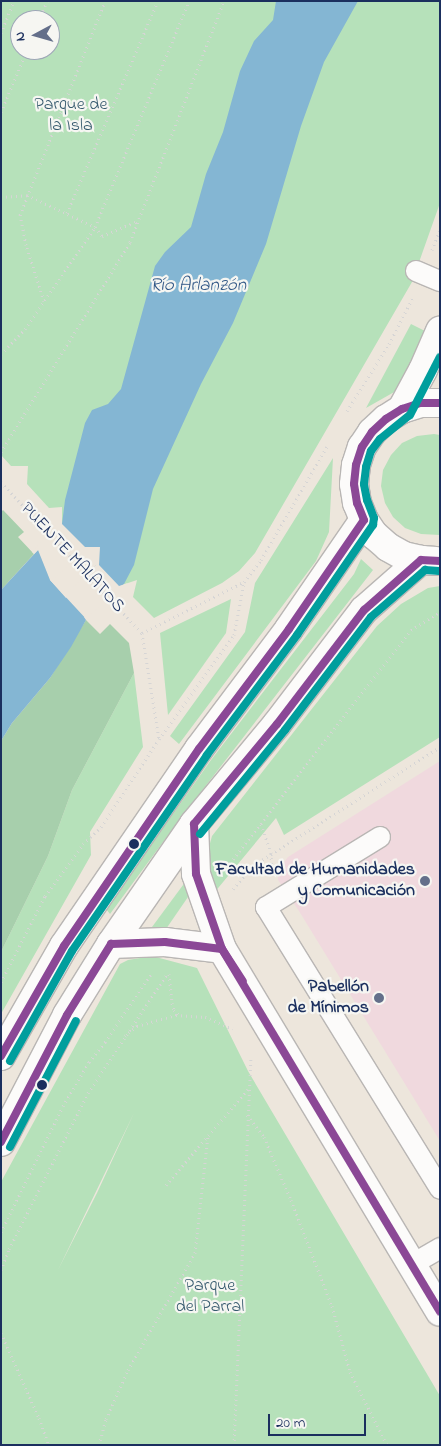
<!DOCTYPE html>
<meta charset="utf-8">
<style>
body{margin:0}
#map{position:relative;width:441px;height:1446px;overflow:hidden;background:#ede6dc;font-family:"Indie Flower",sans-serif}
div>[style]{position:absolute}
.built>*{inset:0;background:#f0d9de}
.green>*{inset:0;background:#b6e1ba}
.forest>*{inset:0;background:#a7cfac}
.water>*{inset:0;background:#84b6d3}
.pier>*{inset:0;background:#ede6dc}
.path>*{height:3px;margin-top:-1.5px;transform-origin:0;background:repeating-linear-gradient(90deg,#d6d5d5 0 1px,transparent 0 5px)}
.roads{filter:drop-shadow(1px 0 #b9b6b4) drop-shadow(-1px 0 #b9b6b4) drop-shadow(0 1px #b9b6b4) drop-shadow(0 -1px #b9b6b4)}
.lane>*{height:20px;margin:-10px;padding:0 10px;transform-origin:10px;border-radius:10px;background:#fcfbfa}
.street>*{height:28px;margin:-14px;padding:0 14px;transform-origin:14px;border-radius:14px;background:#fcfbfa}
.highway>*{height:28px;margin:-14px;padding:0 14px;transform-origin:14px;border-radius:14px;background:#fcfbfa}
.bus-1>*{height:8px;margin:-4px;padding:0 4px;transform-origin:4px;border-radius:4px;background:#8b4896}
.bus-2>*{height:8px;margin:-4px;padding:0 4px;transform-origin:4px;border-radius:4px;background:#009e9d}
.dots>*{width:14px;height:14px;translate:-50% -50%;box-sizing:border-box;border:2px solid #f6f6f2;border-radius:50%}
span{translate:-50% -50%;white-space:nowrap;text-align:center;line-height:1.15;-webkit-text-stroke:4.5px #f6f6f2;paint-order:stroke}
.park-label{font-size:18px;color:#365a6e}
.street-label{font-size:18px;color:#1b2f5e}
.poi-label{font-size:18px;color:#1b2f5e;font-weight:700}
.right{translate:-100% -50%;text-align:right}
.water-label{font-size:19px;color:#305786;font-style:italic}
.frame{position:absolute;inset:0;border:2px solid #1b2f5e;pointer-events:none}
.north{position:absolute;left:10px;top:10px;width:50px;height:50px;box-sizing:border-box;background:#f6f6f2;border:1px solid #9ea6b7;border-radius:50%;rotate:264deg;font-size:14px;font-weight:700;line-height:20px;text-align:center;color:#1b2f5e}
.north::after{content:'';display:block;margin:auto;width:18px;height:22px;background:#646f8a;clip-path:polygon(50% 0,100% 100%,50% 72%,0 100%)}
.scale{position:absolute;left:268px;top:1414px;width:98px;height:22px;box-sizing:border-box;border:2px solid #1b2f5e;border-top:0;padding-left:6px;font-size:15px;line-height:18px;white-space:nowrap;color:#1b2f5e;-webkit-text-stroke:4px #f6f6f2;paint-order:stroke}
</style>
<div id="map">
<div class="built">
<i style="clip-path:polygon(440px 761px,440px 1141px,299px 911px,278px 880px,278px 870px,288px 857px)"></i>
</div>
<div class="green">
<i style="clip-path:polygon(evenodd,1px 1px,440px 1px,440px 203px,412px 282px,255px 553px,239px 571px,222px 583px,154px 618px,133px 597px,137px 580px,119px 586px,99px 547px,62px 524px,62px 507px,49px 508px,27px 484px,28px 466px,11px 466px,1px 455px,1px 1px,20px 20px,50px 20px,50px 50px,20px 50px,20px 20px)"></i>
<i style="clip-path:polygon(411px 324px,427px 332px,416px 357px,396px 391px,366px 408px)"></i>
<i style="clip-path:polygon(434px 434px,440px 435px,440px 535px,421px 534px,405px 528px,393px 517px,385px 503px,381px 486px,383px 470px,391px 455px,402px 443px,417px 436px)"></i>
<i style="clip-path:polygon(333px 458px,329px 532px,316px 561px,179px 744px,170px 736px,245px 632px,255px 583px)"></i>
<i style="clip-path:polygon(361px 559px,373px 570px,180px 819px,110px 914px,106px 909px,211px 760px,354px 574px)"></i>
<i style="clip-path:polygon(440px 586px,440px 737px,284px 835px,276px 818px,214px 893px,207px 854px,212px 836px,377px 626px,401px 604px,428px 588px)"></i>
<i style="clip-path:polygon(231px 599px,226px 633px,168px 715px,160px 633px)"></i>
<i style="clip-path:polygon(134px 673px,143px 747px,90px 832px,91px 855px,1px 1014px,1px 952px,48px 856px,72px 790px)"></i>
<i style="clip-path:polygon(186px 881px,188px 897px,166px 929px,152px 927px)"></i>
<i style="clip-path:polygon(evenodd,152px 956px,197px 968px,248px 1071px,440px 1396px,440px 1445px,1px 1445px,1px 1182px,120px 964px,128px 960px,152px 956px,134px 1113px,97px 1193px,58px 1270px,134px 1113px)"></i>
</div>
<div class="forest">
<i style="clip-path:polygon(3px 510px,24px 532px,18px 537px,34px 554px,1px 590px,1px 512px)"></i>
<i style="clip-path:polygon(86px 620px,100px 634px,110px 624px,129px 643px,134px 673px,72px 790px,48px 856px,1px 952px,1px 741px,12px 723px,50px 678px)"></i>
</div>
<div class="water">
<i style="clip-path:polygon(evenodd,276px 1px,358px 1px,324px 62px,301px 126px,266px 244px,233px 323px,201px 384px,153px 489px,134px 565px,124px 584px,84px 617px,86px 620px,71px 647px,50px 678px,12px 723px,1px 741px,1px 590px,62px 524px,65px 500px,85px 423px,92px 410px,108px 404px,121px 389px,155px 266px,165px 252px,191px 227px,206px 174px,223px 132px,240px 71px,254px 41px,273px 20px,276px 1px,85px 547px,99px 547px,98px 563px,66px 598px,50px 580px,85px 547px)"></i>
</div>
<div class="pier">
<i style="clip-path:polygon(evenodd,62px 507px,62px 524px,86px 548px,100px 547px,99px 565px,119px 586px,128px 583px,87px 617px,88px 621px,50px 580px,38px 550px,34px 554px,32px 552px,59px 522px,62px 507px,84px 550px,97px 550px,96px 565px,66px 594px,53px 580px,84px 550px)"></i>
</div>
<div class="path">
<i style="left:39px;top:20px;width:21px;rotate:-67deg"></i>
<i style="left:1px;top:33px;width:35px;rotate:-68deg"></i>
<i style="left:1px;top:112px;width:67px;rotate:-67.2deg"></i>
<i style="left:1px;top:197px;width:26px;rotate:-4deg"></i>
<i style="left:27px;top:195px;width:75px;rotate:25.2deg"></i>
<i style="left:95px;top:227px;width:11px;rotate:52deg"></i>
<i style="left:102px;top:236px;width:39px;rotate:-23deg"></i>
<i style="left:67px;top:213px;width:231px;rotate:-66.8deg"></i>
<i style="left:432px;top:250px;width:22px;rotate:-69deg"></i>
<i style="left:44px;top:301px;width:59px;rotate:-107.8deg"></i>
<i style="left:26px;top:245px;width:31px;rotate:-101deg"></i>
<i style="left:20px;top:215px;width:230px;rotate:-68.3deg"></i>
<i style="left:1px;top:354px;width:35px;rotate:-46deg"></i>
<i style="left:25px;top:329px;width:124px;rotate:-55.5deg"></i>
<i style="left:95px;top:227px;width:245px;rotate:-67.4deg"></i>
<i style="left:347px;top:411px;width:79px;rotate:-57.9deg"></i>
<i style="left:389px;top:344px;width:53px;rotate:-62.9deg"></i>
<i style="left:1px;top:452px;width:246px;rotate:-58.4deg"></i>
<i style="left:130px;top:242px;width:259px;rotate:-68.7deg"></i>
<i style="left:1px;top:482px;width:207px;rotate:47deg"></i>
<i style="left:142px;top:633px;width:114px;rotate:-26.6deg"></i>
<i style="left:142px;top:633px;width:107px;rotate:80.9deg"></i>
<i style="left:261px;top:824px;width:31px;rotate:71deg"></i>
<i style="left:271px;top:853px;width:18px;rotate:87deg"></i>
<i style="left:227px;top:867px;width:300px;rotate:-52.2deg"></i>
<i style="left:411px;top:630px;width:34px;rotate:-32deg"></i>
<i style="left:233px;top:889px;width:32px;rotate:-49deg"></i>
<i style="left:254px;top:865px;width:220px;rotate:-32.4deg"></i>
<i style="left:169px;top:974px;width:29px;rotate:84deg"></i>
<i style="left:172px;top:1003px;width:7px;rotate:74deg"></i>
<i style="left:174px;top:1010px;width:7px;rotate:45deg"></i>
<i style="left:1px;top:982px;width:97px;rotate:-62.9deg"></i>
<i style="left:45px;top:896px;width:64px;rotate:-53.8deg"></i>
<i style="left:83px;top:844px;width:25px;rotate:-43deg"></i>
<i style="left:101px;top:827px;width:105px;rotate:-56.6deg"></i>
<i style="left:159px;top:739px;width:128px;rotate:-54.2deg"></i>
<i style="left:234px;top:635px;width:54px;rotate:-79.3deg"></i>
<i style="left:244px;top:582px;width:28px;rotate:-52deg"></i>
<i style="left:261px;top:560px;width:133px;rotate:-59.8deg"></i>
<i style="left:125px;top:1036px;width:16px;rotate:-40deg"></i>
<i style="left:137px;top:1026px;width:41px;rotate:-15.8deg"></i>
<i style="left:176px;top:1015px;width:29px;rotate:4deg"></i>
<i style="left:205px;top:1017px;width:30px;rotate:23deg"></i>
<i style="left:247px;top:1115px;width:28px;rotate:52deg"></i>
<i style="left:264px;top:1137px;width:69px;rotate:66.8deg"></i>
<i style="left:291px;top:1200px;width:114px;rotate:68.9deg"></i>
<i style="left:332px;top:1306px;width:68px;rotate:74.7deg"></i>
<i style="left:350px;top:1372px;width:82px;rotate:63.1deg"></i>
<i style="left:166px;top:1185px;width:126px;rotate:-49.5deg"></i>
<i style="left:1px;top:1232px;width:140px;rotate:-63.8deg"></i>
<i style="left:63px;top:1106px;width:51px;rotate:-59.4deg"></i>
<i style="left:89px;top:1062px;width:26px;rotate:-51deg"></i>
<i style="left:105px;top:1042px;width:82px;rotate:-55.9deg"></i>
<i style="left:1px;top:1270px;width:22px;rotate:-69deg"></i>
<i style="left:9px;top:1249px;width:175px;rotate:-63.1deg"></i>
<i style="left:88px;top:1093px;width:143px;rotate:-56.4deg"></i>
<i style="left:1px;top:1333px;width:93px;rotate:65.9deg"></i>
<i style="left:39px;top:1418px;width:29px;rotate:70deg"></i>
<i style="left:99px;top:1445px;width:27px;rotate:-75deg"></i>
<i style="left:106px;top:1419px;width:54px;rotate:-65.8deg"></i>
<i style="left:128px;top:1370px;width:135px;rotate:-60.2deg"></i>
<i style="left:195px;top:1253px;width:119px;rotate:-83.7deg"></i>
<i style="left:234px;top:1445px;width:387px;rotate:-87.5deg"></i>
</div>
<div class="roads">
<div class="lane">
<i style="left:416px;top:271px;width:26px;rotate:23deg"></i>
<i style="left:380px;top:837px;width:134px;rotate:148.4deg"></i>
<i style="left:266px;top:907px;width:331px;rotate:58.3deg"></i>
<i style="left:411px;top:1265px;width:34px;rotate:-30deg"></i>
</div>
<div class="street">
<i style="left:194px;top:824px;width:50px;rotate:87.7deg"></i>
<i style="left:196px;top:874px;width:79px;rotate:70.9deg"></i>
<i style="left:222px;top:949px;width:423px;rotate:59deg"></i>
<i style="left:111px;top:944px;width:54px;rotate:-2.1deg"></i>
<i style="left:165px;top:942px;width:57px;rotate:7deg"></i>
</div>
<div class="highway">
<i style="left:402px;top:409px;width:44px;rotate:-61.7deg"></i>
<i style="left:423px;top:370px;width:43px;rotate:-66.4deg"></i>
<i style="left:436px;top:561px;width:15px;rotate:-176deg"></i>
<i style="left:421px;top:560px;width:17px;rotate:-167deg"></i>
<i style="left:404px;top:556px;width:18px;rotate:-151deg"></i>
<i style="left:388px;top:547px;width:18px;rotate:-139deg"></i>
<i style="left:374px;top:535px;width:18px;rotate:-124deg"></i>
<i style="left:364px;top:520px;width:18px;rotate:-112deg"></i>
<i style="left:357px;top:503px;width:19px;rotate:-99deg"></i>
<i style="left:354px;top:484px;width:19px;rotate:-84deg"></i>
<i style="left:356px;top:465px;width:19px;rotate:-72deg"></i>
<i style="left:362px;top:447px;width:18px;rotate:-56deg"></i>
<i style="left:372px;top:432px;width:19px;rotate:-43deg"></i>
<i style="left:386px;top:419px;width:19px;rotate:-32deg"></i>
<i style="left:402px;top:409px;width:20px;rotate:-18deg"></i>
<i style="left:421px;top:403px;width:19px"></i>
<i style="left:1px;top:1056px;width:127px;rotate:-60.2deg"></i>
<i style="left:64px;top:946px;width:239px;rotate:-55.6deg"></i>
<i style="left:199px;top:749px;width:150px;rotate:-53.1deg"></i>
<i style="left:289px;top:629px;width:132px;rotate:-55.5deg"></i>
<i style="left:1px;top:1142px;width:143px;rotate:-62.5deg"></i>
<i style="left:67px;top:1015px;width:84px;rotate:-58.2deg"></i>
<i style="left:111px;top:944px;width:146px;rotate:-55.3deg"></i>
<i style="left:194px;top:824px;width:130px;rotate:-50.3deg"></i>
<i style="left:277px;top:724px;width:143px;rotate:-52.7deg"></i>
<i style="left:364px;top:610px;width:76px;rotate:-41.3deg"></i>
</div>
</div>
<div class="bus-1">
<i style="left:440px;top:561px;width:19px;rotate:-177deg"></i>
<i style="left:421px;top:560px;width:76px;rotate:138.7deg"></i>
<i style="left:364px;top:610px;width:143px;rotate:127.3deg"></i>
<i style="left:277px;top:724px;width:130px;rotate:129.7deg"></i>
<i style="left:194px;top:824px;width:50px;rotate:87.7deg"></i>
<i style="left:196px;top:874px;width:79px;rotate:70.9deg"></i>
<i style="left:222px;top:949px;width:423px;rotate:59deg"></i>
<i style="left:1px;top:1056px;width:127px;rotate:-60.2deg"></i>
<i style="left:64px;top:946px;width:239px;rotate:-55.6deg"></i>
<i style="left:199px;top:749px;width:150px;rotate:-53.1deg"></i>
<i style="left:289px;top:629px;width:132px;rotate:-55.5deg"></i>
<i style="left:364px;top:520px;width:18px;rotate:-112deg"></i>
<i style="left:357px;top:503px;width:19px;rotate:-99deg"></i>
<i style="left:354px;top:484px;width:19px;rotate:-84deg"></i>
<i style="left:356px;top:465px;width:19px;rotate:-72deg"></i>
<i style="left:362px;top:447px;width:18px;rotate:-56deg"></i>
<i style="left:372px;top:432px;width:19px;rotate:-43deg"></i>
<i style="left:386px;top:419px;width:19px;rotate:-32deg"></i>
<i style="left:402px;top:409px;width:20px;rotate:-18deg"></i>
<i style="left:421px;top:403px;width:19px"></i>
<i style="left:1px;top:1142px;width:143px;rotate:-62.5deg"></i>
<i style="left:67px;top:1015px;width:84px;rotate:-58.2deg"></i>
<i style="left:111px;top:944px;width:54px;rotate:-2.1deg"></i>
<i style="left:165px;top:942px;width:57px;rotate:7deg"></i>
<i style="left:222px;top:949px;width:38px;rotate:57deg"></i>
</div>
<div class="bus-2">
<i style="left:200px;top:834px;width:134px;rotate:-50.7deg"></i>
<i style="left:285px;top:730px;width:142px;rotate:-52.7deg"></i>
<i style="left:371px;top:617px;width:72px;rotate:-41deg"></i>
<i style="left:425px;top:570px;width:14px;rotate:4deg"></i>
<i style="left:10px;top:1061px;width:126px;rotate:-60.6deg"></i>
<i style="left:72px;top:951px;width:238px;rotate:-55.4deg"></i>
<i style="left:207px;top:755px;width:150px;rotate:-53.1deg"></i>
<i style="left:297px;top:635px;width:134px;rotate:-55.4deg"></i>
<i style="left:373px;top:525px;width:7px;rotate:-82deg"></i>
<i style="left:374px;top:518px;width:19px;rotate:-111deg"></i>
<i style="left:367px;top:500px;width:16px;rotate:-101deg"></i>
<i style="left:364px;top:484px;width:17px;rotate:-83deg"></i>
<i style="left:366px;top:467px;width:17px;rotate:-73deg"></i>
<i style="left:371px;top:451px;width:15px;rotate:-53deg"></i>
<i style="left:380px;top:439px;width:38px;rotate:-39deg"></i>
<i style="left:410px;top:415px;width:65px;rotate:-62.7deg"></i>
<i style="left:10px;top:1147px;width:142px;rotate:-62.4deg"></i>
</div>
<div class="dots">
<i style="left:134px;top:844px;background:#1b2f5e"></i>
<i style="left:425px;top:881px;background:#646f8a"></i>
<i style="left:379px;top:998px;background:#646f8a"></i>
<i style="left:42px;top:1085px;background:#1b2f5e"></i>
</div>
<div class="park-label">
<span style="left:71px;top:116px">Parque de<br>la Isla</span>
<span style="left:210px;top:1297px">Parque<br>del Parral</span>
</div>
<div class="street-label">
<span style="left:72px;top:558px;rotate:47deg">PUENTE MALATOS</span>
</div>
<div class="poi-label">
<span class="right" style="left:415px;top:881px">Facultad de Humanidades<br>y Comunicación</span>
<span class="right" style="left:369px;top:998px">Pabellón<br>de Mínimos</span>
</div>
<div class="water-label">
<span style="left:198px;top:286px">Río Arlanzón</span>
</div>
<div class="frame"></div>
<div class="north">N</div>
<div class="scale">20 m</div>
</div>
